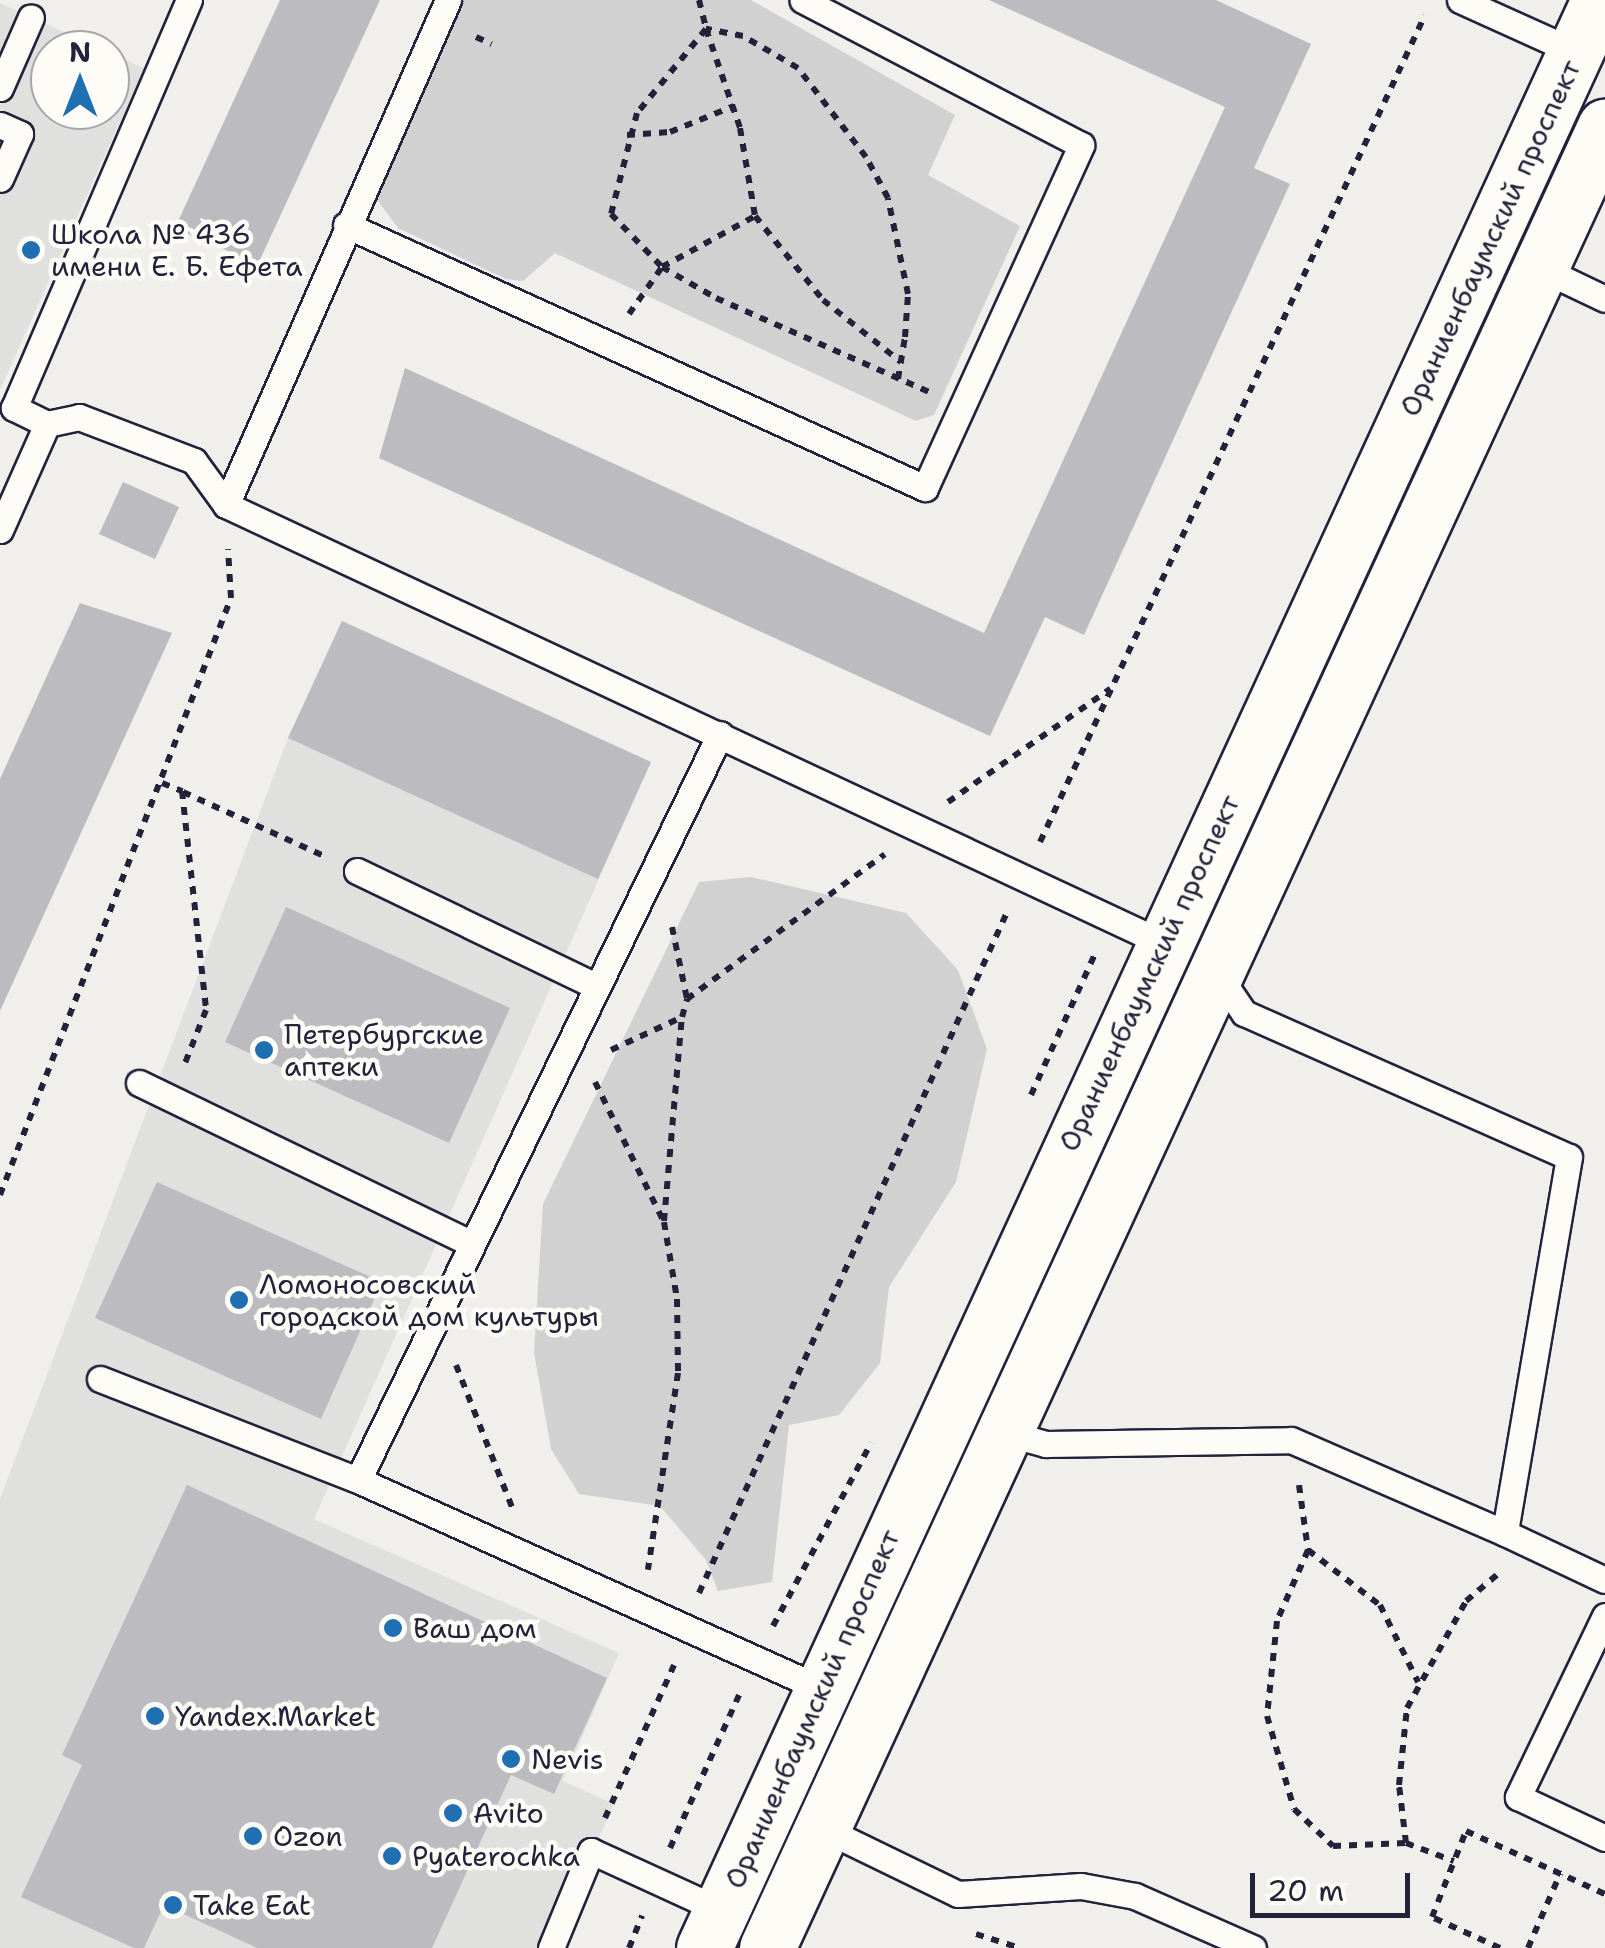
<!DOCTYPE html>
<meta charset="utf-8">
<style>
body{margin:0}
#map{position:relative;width:1605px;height:1948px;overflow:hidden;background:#f0efec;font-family:"Shantell Sans",sans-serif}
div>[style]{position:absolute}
.built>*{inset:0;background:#e0e0df}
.green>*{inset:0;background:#d2d1d1}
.building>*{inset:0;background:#bcbcc0}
.path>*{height:6px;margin-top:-3px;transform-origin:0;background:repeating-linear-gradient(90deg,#22223b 0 8px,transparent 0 16px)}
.roads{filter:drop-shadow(2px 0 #22223b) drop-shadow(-2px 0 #22223b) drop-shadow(0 2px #22223b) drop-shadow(0 -2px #22223b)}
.service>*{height:25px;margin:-12.5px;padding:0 12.5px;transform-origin:12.5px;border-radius:12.5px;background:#fdfcf7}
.secondary>*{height:55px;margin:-27.5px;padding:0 27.5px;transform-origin:27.5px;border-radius:27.5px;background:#fdfcf7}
.dots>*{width:28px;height:28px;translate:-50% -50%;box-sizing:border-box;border:5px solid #fdfcf7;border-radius:50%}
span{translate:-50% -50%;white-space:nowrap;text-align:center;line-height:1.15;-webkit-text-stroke:9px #fdfcf7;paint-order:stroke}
.poi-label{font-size:28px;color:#22223b}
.left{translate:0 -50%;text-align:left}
.street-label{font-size:28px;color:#22223b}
.north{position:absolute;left:30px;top:30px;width:100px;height:100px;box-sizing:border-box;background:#fdfcf7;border:2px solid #a5a5ac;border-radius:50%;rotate:0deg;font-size:28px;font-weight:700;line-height:40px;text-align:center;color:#22223b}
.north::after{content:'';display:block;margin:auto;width:35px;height:45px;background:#1f6fb2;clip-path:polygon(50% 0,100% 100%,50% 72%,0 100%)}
.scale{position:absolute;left:1250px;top:1873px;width:160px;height:45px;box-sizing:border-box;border:5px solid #22223b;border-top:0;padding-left:12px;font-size:30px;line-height:35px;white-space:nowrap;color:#22223b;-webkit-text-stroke:8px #fdfcf7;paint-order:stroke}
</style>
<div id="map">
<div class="built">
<i style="clip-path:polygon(0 3px,104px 50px,50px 50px,50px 110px,110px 110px,110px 53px,144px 68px,0 390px)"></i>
<i style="clip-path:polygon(342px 621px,651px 762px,314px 1519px,619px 1653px,563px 1781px,614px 1804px,550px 1948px,0 1948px,0 1499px,288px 738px)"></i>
</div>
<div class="green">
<i style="clip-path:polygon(464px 0,751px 0,955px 115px,928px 175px,1020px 226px,934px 415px,916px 421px,555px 253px,523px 281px,506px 279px,398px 228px,375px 197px)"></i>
<i style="clip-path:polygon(751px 877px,906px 913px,958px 970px,987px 1049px,956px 1182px,889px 1287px,880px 1363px,839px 1415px,789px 1425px,772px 1582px,718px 1591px,706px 1560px,660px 1506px,579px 1494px,551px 1449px,534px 1353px,543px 1204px,699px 882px)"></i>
</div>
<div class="building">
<i style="clip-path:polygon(280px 0,380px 0,258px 264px,175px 228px)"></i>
<i style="clip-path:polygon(989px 0,1216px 0,1311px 44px,1254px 168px,1290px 184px,1084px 635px,1045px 617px,990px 736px,379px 458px,405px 368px,984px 633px,1225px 107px)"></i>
<i style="clip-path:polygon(123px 482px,179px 507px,155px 559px,99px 534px)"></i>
<i style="clip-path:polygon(80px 603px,172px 633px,0 1011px,0 779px)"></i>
<i style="clip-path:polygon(342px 621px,651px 762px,598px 879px,288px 738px)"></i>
<i style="clip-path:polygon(286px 907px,510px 1008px,449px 1143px,225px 1042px)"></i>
<i style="clip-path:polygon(157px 1182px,382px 1282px,321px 1419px,95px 1318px)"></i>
<i style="clip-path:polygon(187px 1485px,607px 1678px,554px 1794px,511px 1775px,432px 1948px,257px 1948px,164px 1905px,144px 1948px,134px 1948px,21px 1897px,82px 1765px,62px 1755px)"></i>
</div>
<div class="path">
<i style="left:699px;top:0;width:30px;rotate:76deg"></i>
<i style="left:706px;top:29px;width:109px;rotate:129.4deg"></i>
<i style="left:637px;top:113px;width:104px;rotate:104.4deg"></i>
<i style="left:611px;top:214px;width:74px;rotate:46.1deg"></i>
<i style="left:662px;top:267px;width:62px;rotate:29.9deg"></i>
<i style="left:716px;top:298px;width:233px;rotate:23.8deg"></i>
<i style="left:476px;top:37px;width:17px;rotate:24deg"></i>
<i style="left:627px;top:135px;width:43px;rotate:-4deg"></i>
<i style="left:670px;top:132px;width:69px;rotate:-22.1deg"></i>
<i style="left:629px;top:314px;width:57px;rotate:-54.9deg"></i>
<i style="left:662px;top:267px;width:106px;rotate:-28.7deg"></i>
<i style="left:898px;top:379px;width:43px;rotate:-80.5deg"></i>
<i style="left:905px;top:337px;width:43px;rotate:-86deg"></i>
<i style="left:908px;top:294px;width:98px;rotate:-101.8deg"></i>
<i style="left:888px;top:198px;width:47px;rotate:-118.2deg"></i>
<i style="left:866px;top:157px;width:112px;rotate:-127.4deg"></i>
<i style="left:798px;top:68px;width:64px;rotate:-149.8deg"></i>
<i style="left:743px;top:36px;width:38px;rotate:-169deg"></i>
<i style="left:706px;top:29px;width:105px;rotate:71deg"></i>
<i style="left:740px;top:128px;width:89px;rotate:80.3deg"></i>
<i style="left:755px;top:216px;width:108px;rotate:51deg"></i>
<i style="left:823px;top:300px;width:100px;rotate:38.5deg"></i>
<i style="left:162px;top:783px;width:22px;rotate:22deg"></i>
<i style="left:182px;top:791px;width:220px;rotate:83.7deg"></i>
<i style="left:206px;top:1010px;width:57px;rotate:111.6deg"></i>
<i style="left:183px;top:792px;width:153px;rotate:24.4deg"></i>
<i style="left:948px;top:802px;width:198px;rotate:-34.9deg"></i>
<i style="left:1040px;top:842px;width:912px;rotate:-65.04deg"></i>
<i style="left:672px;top:927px;width:74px;rotate:78.2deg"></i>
<i style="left:611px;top:1050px;width:78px;rotate:-24.9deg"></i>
<i style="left:682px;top:1017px;width:19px;rotate:-74deg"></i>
<i style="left:687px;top:999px;width:245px;rotate:-36.2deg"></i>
<i style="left:595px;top:1082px;width:156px;rotate:63.8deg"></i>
<i style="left:664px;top:1222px;width:78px;rotate:80.4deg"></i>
<i style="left:677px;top:1299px;width:74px;rotate:89.2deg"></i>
<i style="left:678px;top:1373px;width:199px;rotate:98.7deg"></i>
<i style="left:1031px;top:1095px;width:157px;rotate:-65.6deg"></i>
<i style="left:0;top:1195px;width:640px;rotate:-68.85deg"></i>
<i style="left:231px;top:598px;width:49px;rotate:-93.5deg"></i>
<i style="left:664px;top:1221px;width:205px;rotate:-85deg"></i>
<i style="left:456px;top:1365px;width:153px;rotate:68.5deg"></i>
<i style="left:1299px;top:1485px;width:66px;rotate:82.1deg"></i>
<i style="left:1308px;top:1550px;width:77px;rotate:113.6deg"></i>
<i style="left:1277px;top:1621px;width:96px;rotate:96deg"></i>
<i style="left:1267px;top:1716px;width:97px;rotate:73.8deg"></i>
<i style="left:1294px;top:1809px;width:54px;rotate:43.5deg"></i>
<i style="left:1333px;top:1846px;width:73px;rotate:-2.4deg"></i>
<i style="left:1406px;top:1843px;width:58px;rotate:-96.9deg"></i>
<i style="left:1399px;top:1785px;width:77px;rotate:-84.1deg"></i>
<i style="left:1407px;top:1708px;width:122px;rotate:-61.1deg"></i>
<i style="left:1466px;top:1601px;width:42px;rotate:-40.2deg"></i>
<i style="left:1308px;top:1550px;width:91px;rotate:37.4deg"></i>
<i style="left:1380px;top:1605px;width:86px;rotate:63.7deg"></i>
<i style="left:699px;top:1593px;width:747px;rotate:-65.66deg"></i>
<i style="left:773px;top:1626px;width:208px;rotate:-61.8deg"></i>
<i style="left:605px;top:1818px;width:168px;rotate:-65.7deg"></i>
<i style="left:1406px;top:1843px;width:51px;rotate:20.6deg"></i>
<i style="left:670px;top:1848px;width:168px;rotate:-65.7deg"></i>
<i style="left:976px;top:1934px;width:46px;rotate:17.7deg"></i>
<i style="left:629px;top:1948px;width:35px;rotate:-68deg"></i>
<i style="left:1500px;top:1948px;width:75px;rotate:-155.5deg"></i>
<i style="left:1432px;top:1917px;width:92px;rotate:-68.4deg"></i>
<i style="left:1466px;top:1831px;width:153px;rotate:24.4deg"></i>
<i style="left:1528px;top:1948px;width:81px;rotate:-66.6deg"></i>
</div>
<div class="roads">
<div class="service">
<i style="left:1460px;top:0;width:126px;rotate:24.3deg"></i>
<i style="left:0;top:88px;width:77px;rotate:-66.4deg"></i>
<i style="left:0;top:125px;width:22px;rotate:24deg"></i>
<i style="left:20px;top:134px;width:49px;rotate:114deg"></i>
<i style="left:346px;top:225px;width:636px;rotate:24.43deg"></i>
<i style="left:925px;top:488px;width:377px;rotate:-65.5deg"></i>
<i style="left:1081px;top:145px;width:314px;rotate:-152.5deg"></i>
<i style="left:1538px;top:267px;width:74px;rotate:25.5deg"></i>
<i style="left:47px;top:424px;width:37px;rotate:-154deg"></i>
<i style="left:14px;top:408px;width:444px;rotate:-66.8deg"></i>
<i style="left:226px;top:505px;width:552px;rotate:-66.27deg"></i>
<i style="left:0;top:530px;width:116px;rotate:-66.1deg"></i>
<i style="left:47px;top:424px;width:33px;rotate:-12deg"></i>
<i style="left:79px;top:417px;width:123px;rotate:20.9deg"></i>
<i style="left:194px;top:461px;width:54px;rotate:54deg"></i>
<i style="left:226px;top:505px;width:1034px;rotate:25.05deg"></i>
<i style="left:357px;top:871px;width:261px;rotate:25.7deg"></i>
<i style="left:1215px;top:970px;width:52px;rotate:56deg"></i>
<i style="left:1244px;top:1013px;width:355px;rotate:23.9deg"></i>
<i style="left:1569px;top:1157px;width:381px;rotate:99.7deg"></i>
<i style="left:1505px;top:1533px;width:110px;rotate:25.2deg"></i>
<i style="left:139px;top:1083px;width:368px;rotate:25.8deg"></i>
<i style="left:100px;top:1379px;width:277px;rotate:21.4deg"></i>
<i style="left:358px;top:1480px;width:509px;rotate:24.25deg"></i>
<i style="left:1002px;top:1432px;width:46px;rotate:15.3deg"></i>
<i style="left:1046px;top:1444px;width:245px;rotate:-0.9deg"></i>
<i style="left:1291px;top:1440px;width:233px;rotate:23.5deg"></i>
<i style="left:358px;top:1480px;width:829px;rotate:-64.11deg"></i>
<i style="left:1605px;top:1616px;width:201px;rotate:115.7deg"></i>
<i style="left:1518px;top:1797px;width:96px;rotate:25.2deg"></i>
<i style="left:822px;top:1828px;width:151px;rotate:25.9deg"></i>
<i style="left:958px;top:1894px;width:123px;rotate:-3.7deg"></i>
<i style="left:1081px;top:1886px;width:55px;rotate:10.5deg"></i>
<i style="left:1135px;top:1896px;width:129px;rotate:23.8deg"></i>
<i style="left:551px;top:1948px;width:105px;rotate:-67.6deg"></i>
<i style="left:591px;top:1851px;width:144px;rotate:24.6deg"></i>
</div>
<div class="secondary">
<i style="left:704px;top:1948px;width:2144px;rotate:-65.32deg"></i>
<i style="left:767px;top:1948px;width:2005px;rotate:-65.29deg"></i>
</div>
</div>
<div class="dots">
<i style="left:31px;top:250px;background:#1f6fb2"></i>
<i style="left:264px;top:1050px;background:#1f6fb2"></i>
<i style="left:239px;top:1300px;background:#1f6fb2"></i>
<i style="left:393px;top:1628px;background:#1f6fb2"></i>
<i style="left:155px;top:1716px;background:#1f6fb2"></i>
<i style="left:511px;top:1759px;background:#1f6fb2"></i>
<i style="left:453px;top:1813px;background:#1f6fb2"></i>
<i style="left:253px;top:1836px;background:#1f6fb2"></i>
<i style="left:392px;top:1856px;background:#1f6fb2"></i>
<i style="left:173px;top:1905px;background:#1f6fb2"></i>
</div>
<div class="poi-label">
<span class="left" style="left:51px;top:250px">Школа № 436<br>имени Е. Б. Ефета</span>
<span class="left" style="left:284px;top:1050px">Петербургские<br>аптеки</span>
<span class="left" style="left:259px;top:1300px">Ломоносовский<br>городской дом культуры</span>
<span class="left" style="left:413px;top:1628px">Ваш дом</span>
<span class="left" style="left:175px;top:1716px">Yandex.Market</span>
<span class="left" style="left:531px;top:1759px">Nevis</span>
<span class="left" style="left:473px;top:1813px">Avito</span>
<span class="left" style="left:273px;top:1836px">Ozon</span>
<span class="left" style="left:412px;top:1856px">Pyaterochka</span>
<span class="left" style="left:193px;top:1905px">Take Eat</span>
</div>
<div class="street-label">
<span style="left:1490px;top:238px;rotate:-65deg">Ораниенбаумский проспект</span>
<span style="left:1149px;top:973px;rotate:-65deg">Ораниенбаумский проспект</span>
<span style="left:812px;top:1709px;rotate:-66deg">Ораниенбаумский проспект</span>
</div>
<div class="north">N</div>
<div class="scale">20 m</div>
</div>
